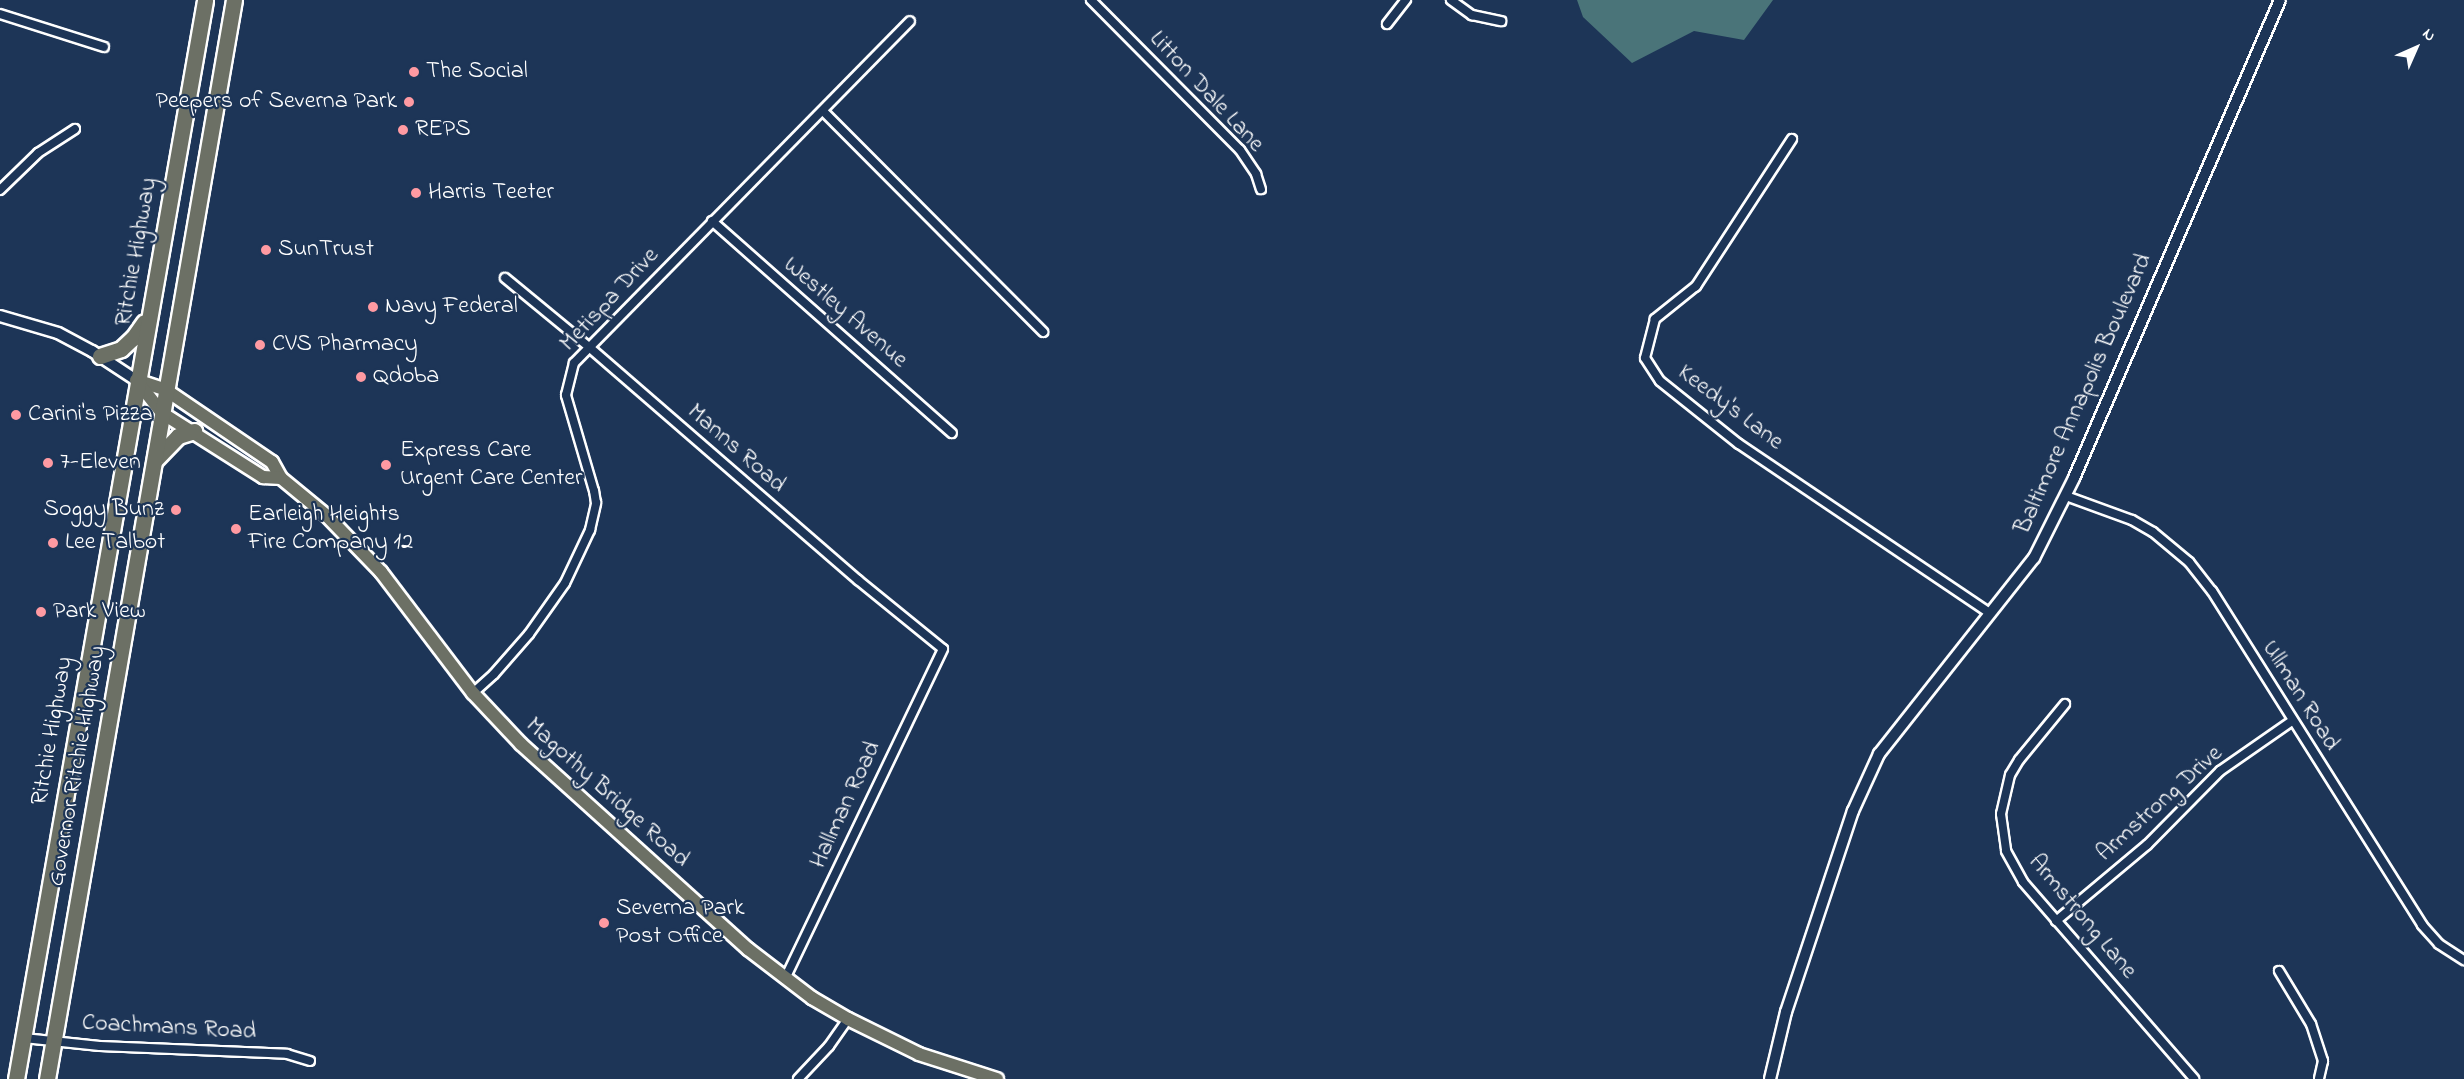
<!DOCTYPE html>
<style>
body{margin:0}
#map{position:relative;width:2464px;height:1079px;overflow:hidden;background:#1d3557;font-family:"Indie Flower",sans-serif}
div>[style]{position:absolute}
.green>*{inset:0;background:#4a7479}
.roads{filter:drop-shadow(2px 0 #fff) drop-shadow(-2px 0 #fff) drop-shadow(0 2px #fff) drop-shadow(0 -2px #fff)}
.street>*{height:8px;margin:-4px;padding:0 4px;transform-origin:4px;border-radius:4px;background:#1d3557}
.secondary>*{height:10px;margin:-5px;padding:0 5px;transform-origin:5px;border-radius:5px;background:#1d3557}
.primary>*{height:12px;margin:-6px;padding:0 6px;transform-origin:6px;border-radius:6px;background:#6c7065}
.highway>*{height:15px;margin:-7.5px;padding:0 7.5px;transform-origin:7.5px;border-radius:7.5px;background:#6c7065}
.dots>*{width:16px;height:16px;translate:-50% -50%;box-sizing:border-box;border:3px solid #1d3557;border-radius:50%}
span{translate:-50% -50%;white-space:nowrap;text-align:center;line-height:1.15;-webkit-text-stroke:4.5px #1d3557;paint-order:stroke}
.poi-label{font-size:24px;color:#fff}
.left{translate:0 -50%;text-align:left}
.right{translate:-100% -50%;text-align:right}
.street-label{font-size:24px;color:#fff}
.north{position:absolute;left:2386px;top:18px;width:60px;height:60px;-webkit-text-stroke:4px #1d3557;paint-order:stroke;rotate:45deg;font-size:16px;font-weight:700;line-height:24px;text-align:center;color:#fff}
.north::after{content:'';display:block;margin:auto;width:21px;height:27px;background:#fff;clip-path:polygon(50% 0,100% 100%,50% 72%,0 100%)}
</style>
<div id="map">
<div class="green">
<i style="clip-path:polygon(1577px 0,1773px 0,1744px 40px,1694px 31px,1632px 63px,1583px 17px)"></i>
</div>
<div class="roads">
<div class="street">
<i style="left:1091px;top:0;width:211px;rotate:45.2deg"></i>
<i style="left:1240px;top:150px;width:29px;rotate:56deg"></i>
<i style="left:1256px;top:174px;width:16px;rotate:72deg"></i>
<i style="left:1451px;top:0;width:26px;rotate:36deg"></i>
<i style="left:1472px;top:15px;width:30px;rotate:12deg"></i>
<i style="left:0;top:14px;width:109px;rotate:17.6deg"></i>
<i style="left:1387px;top:24px;width:31px;rotate:-52deg"></i>
<i style="left:823px;top:111px;width:312px;rotate:45.1deg"></i>
<i style="left:1792px;top:139px;width:176px;rotate:123.1deg"></i>
<i style="left:1696px;top:286px;width:53px;rotate:141.2deg"></i>
<i style="left:1655px;top:319px;width:40px;rotate:104.4deg"></i>
<i style="left:1645px;top:358px;width:27px;rotate:57deg"></i>
<i style="left:1660px;top:381px;width:101px;rotate:38.6deg"></i>
<i style="left:1739px;top:444px;width:303px;rotate:34deg"></i>
<i style="left:0;top:190px;width:53px;rotate:-44.2deg"></i>
<i style="left:38px;top:153px;width:44px;rotate:-33deg"></i>
<i style="left:712px;top:221px;width:320px;rotate:41.5deg"></i>
<i style="left:505px;top:278px;width:109px;rotate:39.4deg"></i>
<i style="left:589px;top:347px;width:356px;rotate:40.9deg"></i>
<i style="left:858px;top:580px;width:109px;rotate:39.1deg"></i>
<i style="left:943px;top:649px;width:366px;rotate:115.6deg"></i>
<i style="left:2066px;top:496px;width:70px;rotate:20deg"></i>
<i style="left:2132px;top:520px;width:24px;rotate:30deg"></i>
<i style="left:2153px;top:532px;width:47px;rotate:39.8deg"></i>
<i style="left:2189px;top:562px;width:37px;rotate:52deg"></i>
<i style="left:2212px;top:591px;width:395px;rotate:57.8deg"></i>
<i style="left:2422px;top:925px;width:25px;rotate:48deg"></i>
<i style="left:2439px;top:944px;width:30px;rotate:33deg"></i>
<i style="left:473px;top:693px;width:28px;rotate:-42deg"></i>
<i style="left:494px;top:674px;width:53px;rotate:-48.8deg"></i>
<i style="left:529px;top:634px;width:62px;rotate:-54.8deg"></i>
<i style="left:565px;top:583px;width:59px;rotate:-64.7deg"></i>
<i style="left:590px;top:530px;width:28px;rotate:-77deg"></i>
<i style="left:596px;top:503px;width:12px;rotate:-99deg"></i>
<i style="left:594px;top:491px;width:100px;rotate:-106.3deg"></i>
<i style="left:566px;top:395px;width:33px;rotate:-76deg"></i>
<i style="left:574px;top:363px;width:479px;rotate:-45.5deg"></i>
<i style="left:2065px;top:704px;width:72px;rotate:129.4deg"></i>
<i style="left:2019px;top:760px;width:17px;rotate:121deg"></i>
<i style="left:2010px;top:775px;width:40px;rotate:103deg"></i>
<i style="left:2001px;top:814px;width:37px;rotate:82deg"></i>
<i style="left:2006px;top:851px;width:35px;rotate:61deg"></i>
<i style="left:2023px;top:882px;width:261px;rotate:49deg"></i>
<i style="left:2056px;top:921px;width:119px;rotate:-39.9deg"></i>
<i style="left:2147px;top:845px;width:104px;rotate:-45.4deg"></i>
<i style="left:2220px;top:771px;width:88px;rotate:-34.8deg"></i>
<i style="left:2279px;top:971px;width:62px;rotate:58.9deg"></i>
<i style="left:2311px;top:1024px;width:39px;rotate:72deg"></i>
<i style="left:2323px;top:1061px;width:18px;rotate:103deg"></i>
<i style="left:24px;top:1038px;width:76px;rotate:6deg"></i>
<i style="left:100px;top:1046px;width:187px;rotate:2.4deg"></i>
<i style="left:287px;top:1054px;width:24px;rotate:17deg"></i>
<i style="left:798px;top:1079px;width:45px;rotate:-46.8deg"></i>
<i style="left:829px;top:1046px;width:33px;rotate:-55deg"></i>
</div>
<div class="secondary">
<i style="left:0;top:316px;width:60px;rotate:16.3deg"></i>
<i style="left:58px;top:333px;width:38px;rotate:28deg"></i>
<i style="left:92px;top:351px;width:53px;rotate:33.4deg"></i>
<i style="left:1770px;top:1079px;width:69px;rotate:-76.6deg"></i>
<i style="left:1786px;top:1012px;width:212px;rotate:-71.6deg"></i>
<i style="left:1853px;top:811px;width:63px;rotate:-65.5deg"></i>
<i style="left:1879px;top:754px;width:250px;rotate:-51.7deg"></i>
<i style="left:2034px;top:558px;width:89px;rotate:-63.4deg"></i>
<i style="left:2074px;top:478px;width:520px;rotate:-66.69deg"></i>
</div>
<div class="primary">
<i style="left:136px;top:380px;width:32px;rotate:18deg"></i>
<i style="left:166px;top:390px;width:128px;rotate:34.2deg"></i>
<i style="left:272px;top:462px;width:18px;rotate:61deg"></i>
<i style="left:281px;top:478px;width:60px;rotate:39.6deg"></i>
<i style="left:327px;top:516px;width:78px;rotate:46deg"></i>
<i style="left:381px;top:572px;width:152px;rotate:52.8deg"></i>
<i style="left:473px;top:693px;width:70px;rotate:46.7deg"></i>
<i style="left:521px;top:744px;width:306px;rotate:42.1deg"></i>
<i style="left:748px;top:949px;width:81px;rotate:37.4deg"></i>
<i style="left:812px;top:998px;width:42px;rotate:30.3deg"></i>
<i style="left:848px;top:1019px;width:79px;rotate:26.2deg"></i>
<i style="left:919px;top:1054px;width:82px;rotate:17.8deg"></i>
<i style="left:137px;top:381px;width:41px;rotate:52deg"></i>
<i style="left:162px;top:413px;width:120px;rotate:32.4deg"></i>
<i style="left:263px;top:477px;width:18px;rotate:3deg"></i>
</div>
<div class="highway">
<i style="left:100px;top:356px;width:22px;rotate:-18deg"></i>
<i style="left:121px;top:349px;width:16px;rotate:-43deg"></i>
<i style="left:133px;top:338px;width:19px;rotate:-55deg"></i>
<i style="left:155px;top:460px;width:33px;rotate:-46deg"></i>
<i style="left:178px;top:436px;width:17px;rotate:-17deg"></i>
<i style="left:16px;top:1079px;width:1095px;rotate:-80.06deg"></i>
<i style="left:47px;top:1079px;width:1095px;rotate:-80.17deg"></i>
</div>
</div>
<div class="dots">
<i style="left:414px;top:72px;background:#ff9aa2"></i>
<i style="left:409px;top:102px;background:#ff9aa2"></i>
<i style="left:403px;top:130px;background:#ff9aa2"></i>
<i style="left:416px;top:193px;background:#ff9aa2"></i>
<i style="left:266px;top:250px;background:#ff9aa2"></i>
<i style="left:373px;top:307px;background:#ff9aa2"></i>
<i style="left:260px;top:345px;background:#ff9aa2"></i>
<i style="left:361px;top:377px;background:#ff9aa2"></i>
<i style="left:16px;top:415px;background:#ff9aa2"></i>
<i style="left:48px;top:463px;background:#ff9aa2"></i>
<i style="left:386px;top:465px;background:#ff9aa2"></i>
<i style="left:176px;top:510px;background:#ff9aa2"></i>
<i style="left:236px;top:529px;background:#ff9aa2"></i>
<i style="left:53px;top:543px;background:#ff9aa2"></i>
<i style="left:41px;top:612px;background:#ff9aa2"></i>
<i style="left:604px;top:923px;background:#ff9aa2"></i>
</div>
<div class="poi-label">
<span class="left" style="left:426px;top:72px">The Social</span>
<span class="right" style="left:397px;top:102px">Peepers of Severna Park</span>
<span class="left" style="left:415px;top:130px">REPS</span>
<span class="left" style="left:428px;top:193px">Harris Teeter</span>
<span class="left" style="left:278px;top:250px">SunTrust</span>
<span class="left" style="left:385px;top:307px">Navy Federal</span>
<span class="left" style="left:272px;top:345px">CVS Pharmacy</span>
<span class="left" style="left:373px;top:377px">Qdoba</span>
<span class="left" style="left:28px;top:415px">Carini's Pizza</span>
<span class="left" style="left:400px;top:465px">Express Care<br>Urgent Care Center</span>
<span class="left" style="left:60px;top:463px">7-Eleven</span>
<span class="right" style="left:164px;top:510px">Soggy Bunz</span>
<span class="left" style="left:248px;top:529px">Earleigh Heights<br>Fire Company 12</span>
<span class="left" style="left:65px;top:543px">Lee Talbot</span>
<span class="left" style="left:53px;top:612px">Park View</span>
<span class="left" style="left:616px;top:923px">Severna Park<br>Post Office</span>
</div>
<div class="street-label">
<span style="left:1206px;top:92px;rotate:47deg">Litton Dale Lane</span>
<span style="left:137px;top:252px;rotate:-80deg">Ritchie Highway</span>
<span style="left:610px;top:300px;rotate:-47deg">Metispa Drive</span>
<span style="left:845px;top:313px;rotate:41deg">Westley Avenue</span>
<span style="left:2084px;top:394px;rotate:-66deg">Baltimore Annapolis Boulevard</span>
<span style="left:1730px;top:408px;rotate:37deg">Keedy's Lane</span>
<span style="left:736px;top:449px;rotate:41deg">Manns Road</span>
<span style="left:2300px;top:696px;rotate:58deg">Ullman Road</span>
<span style="left:53px;top:731px;rotate:-80deg">Ritchie Highway</span>
<span style="left:78px;top:766px;rotate:-80deg">Governor Ritchie Highway</span>
<span style="left:607px;top:793px;rotate:42deg">Magothy Bridge Road</span>
<span style="left:2160px;top:804px;rotate:-42deg">Armstrong Drive</span>
<span style="left:846px;top:805px;rotate:-65deg">Hallman Road</span>
<span style="left:2082px;top:917px;rotate:50deg">Armstrong Lane</span>
<span style="left:169px;top:1028px;rotate:3deg">Coachmans Road</span>
</div>
<div class="north">N</div>
</div>
